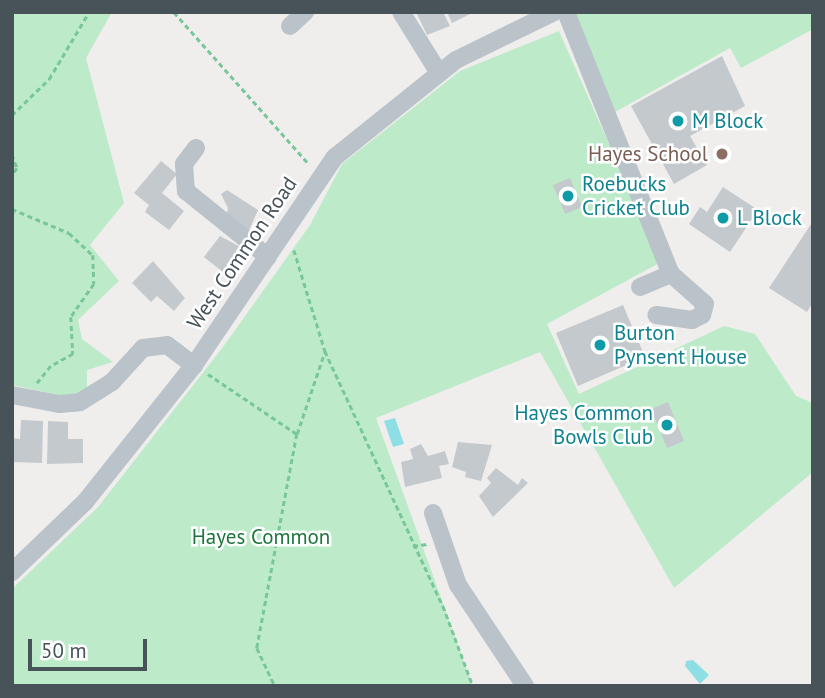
<!DOCTYPE html>
<style>
body{margin:0}
#map{position:relative;width:825px;height:698px;overflow:hidden;background:#f0eded;font-family:"PT Sans",sans-serif}
div>[style]{position:absolute}
.green>*{inset:0;background:#bdebc9}
.water>*{inset:0;background:#8ddee5}
.building>*{inset:0;background:#c4c9cd}
.path>*{height:2.5px;margin-top:-1.25px;transform-origin:0;background:repeating-linear-gradient(90deg,#78c796 0 5px,transparent 0 8.5px)}
.minor>*{height:18px;margin:-9px;padding:0 9px;transform-origin:9px;border-radius:9px;background:#b9c3c9}
.dots>*{width:19px;height:19px;translate:-50% -50%;box-sizing:border-box;border:4px solid #fff;border-radius:50%}
span{translate:-50% -50%;white-space:nowrap;text-align:center;line-height:1.15;-webkit-text-stroke:5px #fff;paint-order:stroke}
.culture-label{font-size:21px;color:#0d838f}
.left{translate:0 -50%;text-align:left}
.right{translate:-100% -50%;text-align:right}
.education-label{font-size:21px;color:#785e54}
.street-label{font-size:21px;color:#475359}
.park-label{font-size:21px;color:#1c753d}
.frame{position:absolute;inset:0;border:14px solid #475359;pointer-events:none}
.scale{position:absolute;left:28px;top:639px;width:119px;height:32px;box-sizing:border-box;border:4px solid #475359;border-top:0;padding-left:9px;font-size:21px;line-height:24px;white-space:nowrap;color:#475359;-webkit-text-stroke:5px #fff;paint-order:stroke}
</style>
<div id="map">
<div class="green">
<i style="clip-path:polygon(12px 12px,112px 12px,86px 58px,124px 203px,90px 245px,119px 281px,78px 320px,82px 339px,113px 362px,87px 370px,87px 393px,72px 398px,12px 385px)"></i>
<i style="clip-path:polygon(581px 12px,813px 12px,813px 29px,741px 68px,730px 48px,615px 112px,571px 17px)"></i>
<i style="clip-path:polygon(559px 31px,661px 262px,547px 324px,579px 394px,724px 326px,755px 334px,796px 396px,813px 403px,813px 472px,674px 588px,540px 352px,376px 418px,473px 686px,12px 686px,12px 589px,98px 507px,223px 347px,310px 225px,342px 164px,460px 71px)"></i>
</div>
<div class="water">
<i style="clip-path:polygon(395px 418px,404px 444px,393px 447px,384px 421px)"></i>
<i style="clip-path:polygon(693px 660px,709px 675px,700px 684px,685px 666px,686px 661px)"></i>
</div>
<div class="building">
<i style="clip-path:polygon(416px 12px,443px 12px,450px 26px,427px 35px)"></i>
<i style="clip-path:polygon(447px 12px,474px 12px,452px 23px)"></i>
<i style="clip-path:polygon(722px 56px,745px 106px,690px 136px,707px 165px,674px 184px,631px 106px)"></i>
<i style="clip-path:polygon(161px 161px,177px 174px,162px 193px,184px 211px,169px 230px,145px 212px,149px 205px,134px 193px)"></i>
<i style="clip-path:polygon(570px 178px,582px 207px,565px 214px,553px 185px)"></i>
<i style="clip-path:polygon(723px 187px,758px 210px,730px 252px,689px 224px,700px 207px,707px 212px)"></i>
<i style="clip-path:polygon(227px 190px,258px 210px,248px 233px,226px 217px,228px 208px,221px 194px)"></i>
<i style="clip-path:polygon(813px 221px,813px 302px,807px 312px,769px 288px)"></i>
<i style="clip-path:polygon(220px 236px,242px 248px,224px 273px,204px 257px)"></i>
<i style="clip-path:polygon(153px 261px,185px 298px,174px 311px,157px 296px,151px 302px,132px 283px)"></i>
<i style="clip-path:polygon(623px 305px,645px 357px,578px 386px,556px 333px)"></i>
<i style="clip-path:polygon(668px 402px,684px 441px,667px 448px,651px 409px)"></i>
<i style="clip-path:polygon(21px 420px,43px 421px,42px 463px,12px 462px,12px 438px,20px 439px)"></i>
<i style="clip-path:polygon(48px 421px,68px 422px,68px 439px,83px 439px,83px 463px,47px 464px)"></i>
<i style="clip-path:polygon(458px 442px,492px 445px,481px 481px,465px 477px,466px 472px,452px 467px)"></i>
<i style="clip-path:polygon(421px 444px,428px 456px,445px 451px,449px 464px,439px 466px,442px 478px,405px 487px,401px 462px,413px 459px,410px 449px)"></i>
<i style="clip-path:polygon(496px 468px,518px 485px,522px 478px,528px 483px,493px 517px,479px 496px,491px 483px,487px 478px)"></i>
</div>
<div class="path">
<i style="left:174px;top:12px;width:203px;rotate:48.4deg"></i>
<i style="left:12px;top:115px;width:52px;rotate:-44.2deg"></i>
<i style="left:49px;top:79px;width:78px;rotate:-59.2deg"></i>
<i style="left:12px;top:154px;width:15px;rotate:70deg"></i>
<i style="left:17px;top:168px;width:9px;rotate:122deg"></i>
<i style="left:12px;top:209px;width:62px;rotate:22.8deg"></i>
<i style="left:69px;top:233px;width:33px;rotate:43deg"></i>
<i style="left:93px;top:255px;width:29px;rotate:88deg"></i>
<i style="left:94px;top:284px;width:40px;rotate:124.9deg"></i>
<i style="left:71px;top:317px;width:37px;rotate:87deg"></i>
<i style="left:73px;top:354px;width:25px;rotate:151deg"></i>
<i style="left:51px;top:366px;width:22px;rotate:129deg"></i>
<i style="left:294px;top:250px;width:106px;rotate:72.9deg"></i>
<i style="left:325px;top:351px;width:281px;rotate:65.2deg"></i>
<i style="left:443px;top:606px;width:85px;rotate:69.4deg"></i>
<i style="left:208px;top:374px;width:107px;rotate:34deg"></i>
<i style="left:297px;top:434px;width:218px;rotate:100.6deg"></i>
<i style="left:257px;top:648px;width:42px;rotate:64.7deg"></i>
<i style="left:297px;top:434px;width:88px;rotate:-71.4deg"></i>
<i style="left:413px;top:546px;width:14px;rotate:-8deg"></i>
</div>
<div class="minor">
<i style="left:401px;top:12px;width:72px;rotate:58.1deg"></i>
<i style="left:566px;top:12px;width:282px;rotate:68.2deg"></i>
<i style="left:671px;top:274px;width:45px;rotate:41.4deg"></i>
<i style="left:705px;top:304px;width:11px;rotate:105deg"></i>
<i style="left:702px;top:315px;width:11px;rotate:153deg"></i>
<i style="left:692px;top:320px;width:36px;rotate:-172deg"></i>
<i style="left:290px;top:26px;width:21px;rotate:-43deg"></i>
<i style="left:196px;top:148px;width:20px;rotate:127deg"></i>
<i style="left:184px;top:164px;width:27px;rotate:86deg"></i>
<i style="left:186px;top:191px;width:105px;rotate:38.8deg"></i>
<i style="left:640px;top:287px;width:34px;rotate:-23deg"></i>
<i style="left:12px;top:395px;width:48px;rotate:10.8deg"></i>
<i style="left:59px;top:404px;width:21px;rotate:-5deg"></i>
<i style="left:80px;top:402px;width:38px;rotate:-32deg"></i>
<i style="left:112px;top:382px;width:46px;rotate:-47.6deg"></i>
<i style="left:143px;top:348px;width:24px;rotate:-7deg"></i>
<i style="left:167px;top:345px;width:34px;rotate:37deg"></i>
<i style="left:433px;top:513px;width:76px;rotate:70.9deg"></i>
<i style="left:458px;top:585px;width:121px;rotate:56.4deg"></i>
<i style="left:12px;top:572px;width:101px;rotate:-43.8deg"></i>
<i style="left:85px;top:502px;width:175px;rotate:-51.5deg"></i>
<i style="left:194px;top:365px;width:251px;rotate:-55.9deg"></i>
<i style="left:335px;top:157px;width:155px;rotate:-38.7deg"></i>
<i style="left:456px;top:60px;width:109px;rotate:-26.1deg"></i>
</div>
<div class="dots">
<i style="left:678px;top:121px;background:#0f9aa8"></i>
<i style="left:722px;top:154px;background:#8d6e63"></i>
<i style="left:568px;top:196px;background:#0f9aa8"></i>
<i style="left:723px;top:218px;background:#0f9aa8"></i>
<i style="left:600px;top:345px;background:#0f9aa8"></i>
<i style="left:667px;top:425px;background:#0f9aa8"></i>
</div>
<div class="culture-label">
<span class="left" style="left:692px;top:121px">M Block</span>
<span class="left" style="left:582px;top:196px">Roebucks<br>Cricket Club</span>
<span class="left" style="left:737px;top:218px">L Block</span>
<span class="left" style="left:614px;top:345px">Burton<br>Pynsent House</span>
<span class="right" style="left:653px;top:425px">Hayes Common<br>Bowls Club</span>
</div>
<div class="education-label">
<span class="right" style="left:708px;top:154px">Hayes School</span>
</div>
<div class="street-label">
<span style="left:242px;top:253px;rotate:-56deg">West Common Road</span>
</div>
<div class="park-label">
<span style="left:261px;top:537px">Hayes Common</span>
</div>
<div class="frame"></div>
<div class="scale">50 m</div>
</div>
